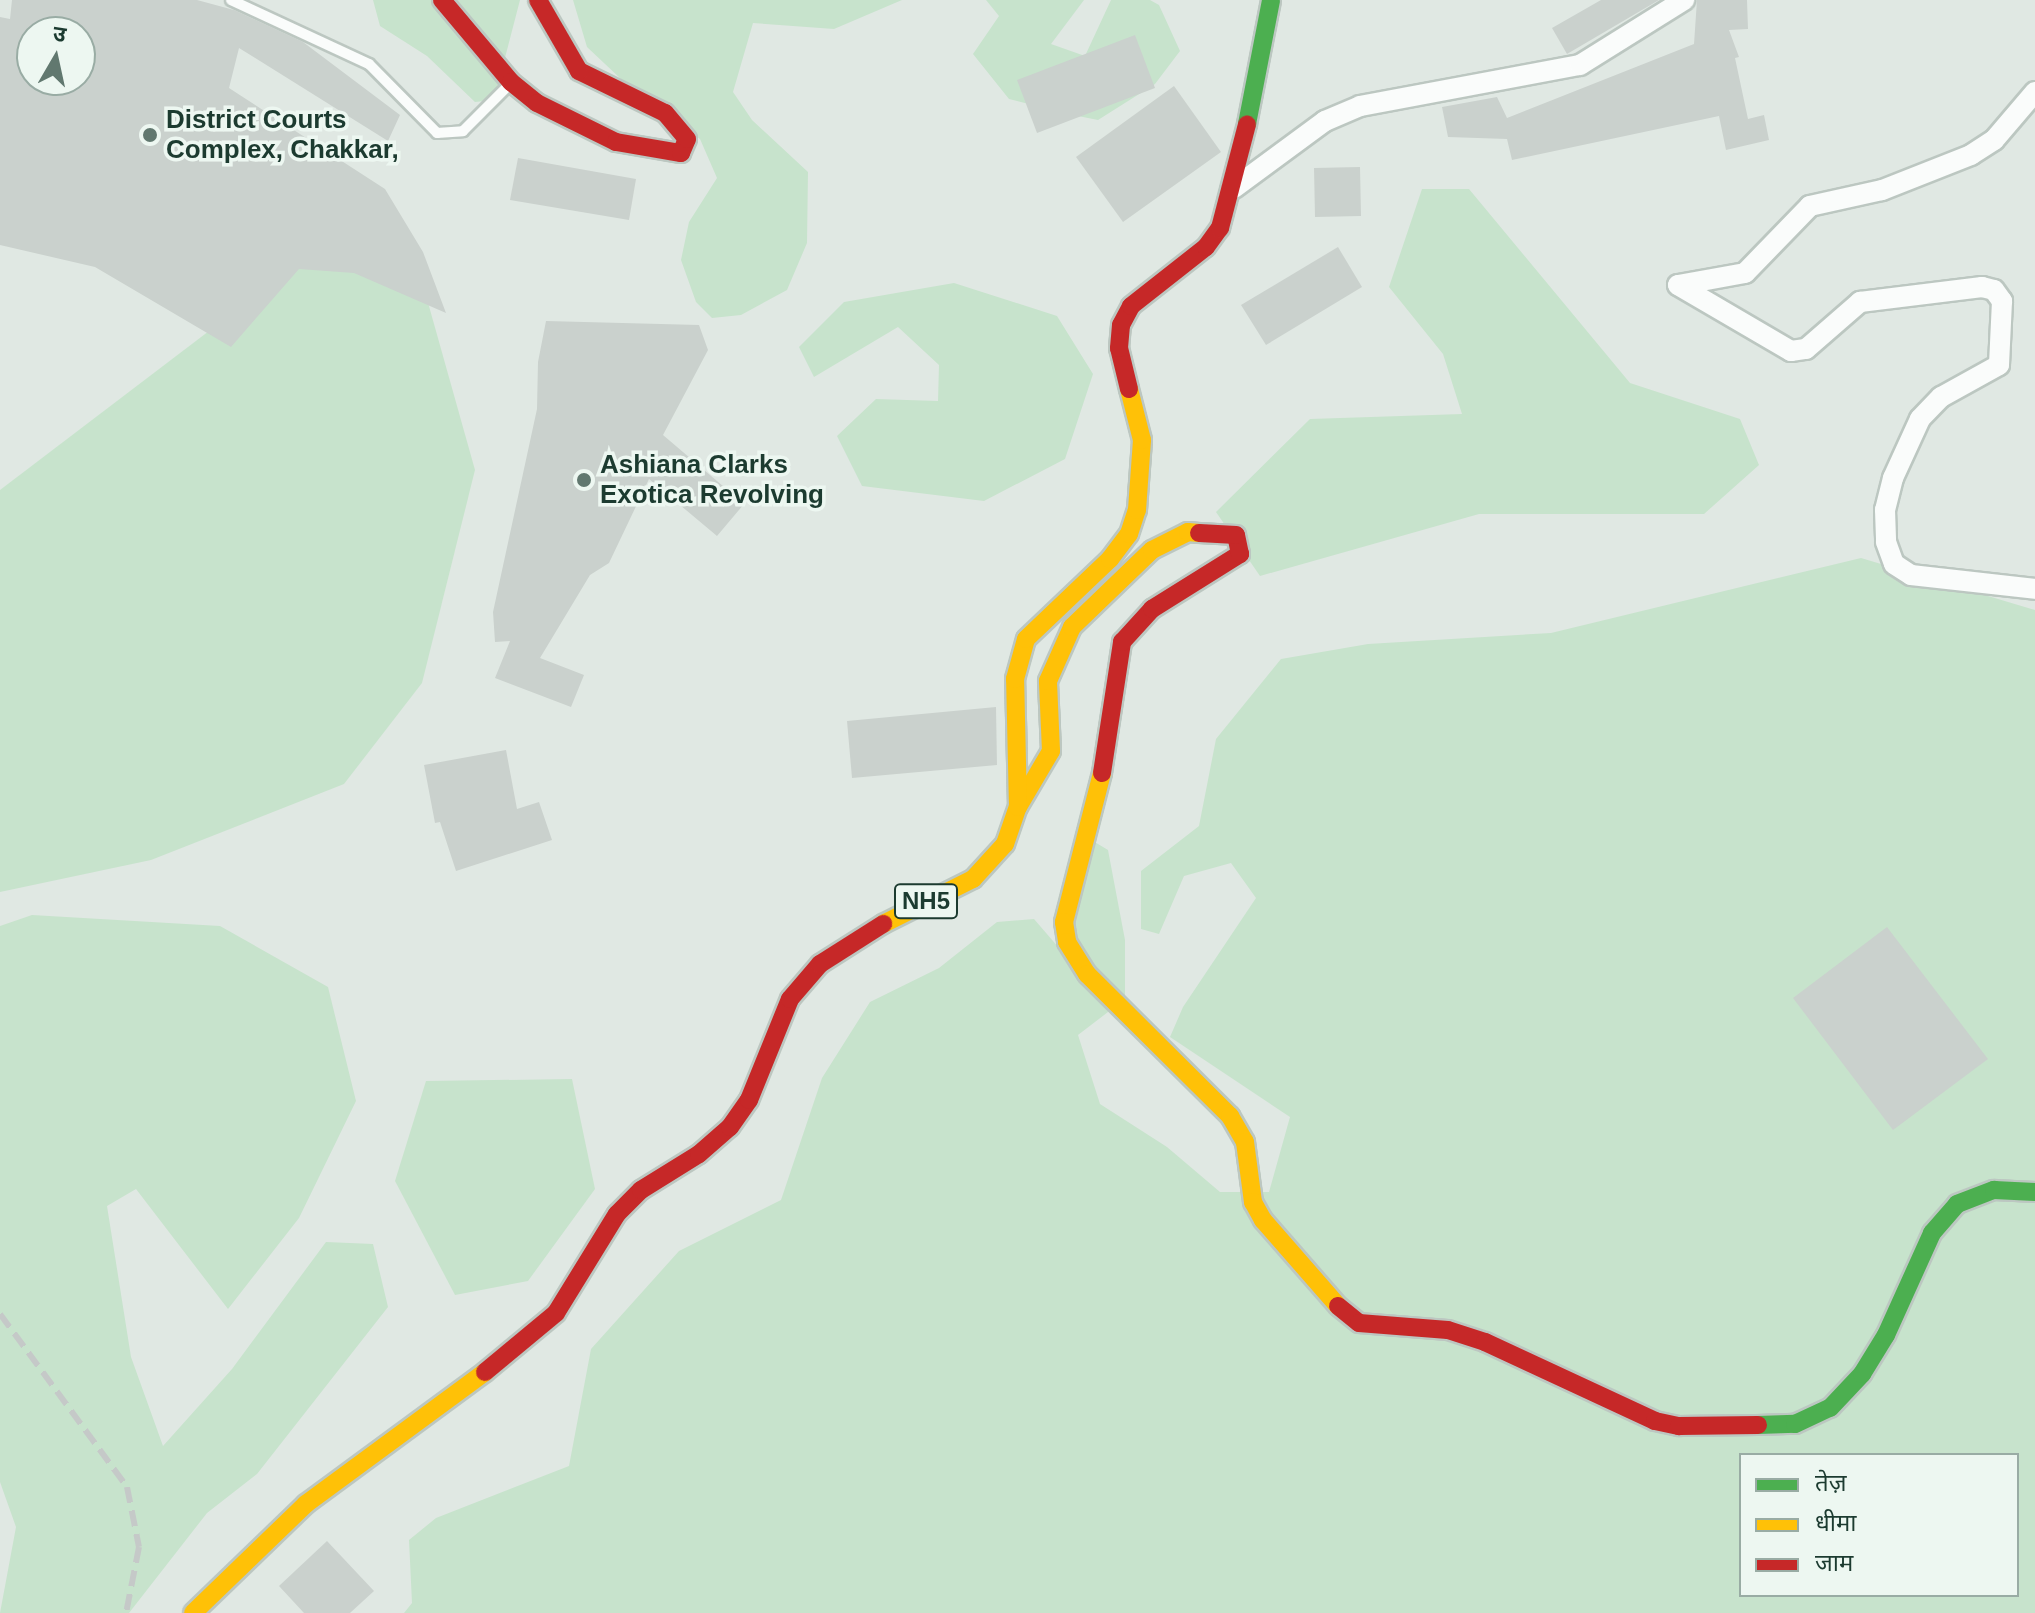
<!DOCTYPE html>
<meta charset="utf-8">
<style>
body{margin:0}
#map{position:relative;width:2035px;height:1613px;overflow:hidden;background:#e0e8e3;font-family:Arial,"Noto Sans Devanagari",sans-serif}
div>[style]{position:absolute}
.green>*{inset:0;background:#c7e3cc}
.building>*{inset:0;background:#cad1cd}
.roads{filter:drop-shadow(2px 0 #bcc7c1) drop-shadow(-2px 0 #bcc7c1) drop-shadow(0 2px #bcc7c1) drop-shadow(0 -2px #bcc7c1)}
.lane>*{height:10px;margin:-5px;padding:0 5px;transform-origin:5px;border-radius:5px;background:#fafcfb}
.street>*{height:20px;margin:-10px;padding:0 10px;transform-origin:10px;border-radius:10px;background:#fafcfb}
.fast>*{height:18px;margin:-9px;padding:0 9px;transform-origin:9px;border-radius:9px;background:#4caf50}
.slow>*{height:18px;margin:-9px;padding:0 9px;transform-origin:9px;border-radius:9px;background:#ffc107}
.jam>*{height:18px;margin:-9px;padding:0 9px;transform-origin:9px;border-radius:9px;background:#c62828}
.rail>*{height:6px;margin-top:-3px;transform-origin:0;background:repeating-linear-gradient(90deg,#c5c9c8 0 16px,transparent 0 24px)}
.dots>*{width:22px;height:22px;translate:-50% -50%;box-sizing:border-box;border:4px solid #edf7f1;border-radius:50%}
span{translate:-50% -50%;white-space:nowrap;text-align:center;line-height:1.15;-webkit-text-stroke:7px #edf7f1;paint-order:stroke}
.shield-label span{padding:2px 6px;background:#edf7f1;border:2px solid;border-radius:6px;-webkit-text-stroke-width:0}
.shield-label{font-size:24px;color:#1c3b30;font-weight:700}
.poi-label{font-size:26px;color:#1c3b30;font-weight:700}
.left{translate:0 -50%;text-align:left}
.legend{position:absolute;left:1739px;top:1453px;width:280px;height:144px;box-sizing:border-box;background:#edf7f1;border:2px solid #99aca4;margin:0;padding:10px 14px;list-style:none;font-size:24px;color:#1c3b30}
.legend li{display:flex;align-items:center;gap:16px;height:40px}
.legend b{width:40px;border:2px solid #99aca4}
.north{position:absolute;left:16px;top:16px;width:80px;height:80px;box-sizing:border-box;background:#edf7f1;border:2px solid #99aca4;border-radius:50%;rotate:9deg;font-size:22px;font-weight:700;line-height:32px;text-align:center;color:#1c3b30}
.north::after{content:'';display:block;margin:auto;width:28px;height:36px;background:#61786f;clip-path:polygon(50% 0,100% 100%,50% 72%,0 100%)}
</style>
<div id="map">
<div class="green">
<i style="clip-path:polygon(373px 0,520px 0,494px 100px,475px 102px,427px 56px,380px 26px)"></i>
<i style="clip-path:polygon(573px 0,902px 0,834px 29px,753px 23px,733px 92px,752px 120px,808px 172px,807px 243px,787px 290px,741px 315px,712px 318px,696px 302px,681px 260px,689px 222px,717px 178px,700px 139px,639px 96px,587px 47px)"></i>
<i style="clip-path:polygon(986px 0,1084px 0,1051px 44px,1085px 56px,1111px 0,1150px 0,1159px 5px,1180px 51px,1155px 84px,1098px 120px,1068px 114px,1009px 99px,973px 54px,999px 16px)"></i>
<i style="clip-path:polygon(1422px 189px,1469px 189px,1630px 383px,1740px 419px,1759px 465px,1704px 514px,1479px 514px,1260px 576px,1216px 512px,1310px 419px,1462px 414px,1443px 354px,1389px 287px)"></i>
<i style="clip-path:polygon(309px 255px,427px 299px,475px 470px,422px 683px,344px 784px,151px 860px,0 892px,0 490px)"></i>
<i style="clip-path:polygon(954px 283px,1057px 316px,1093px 374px,1065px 459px,984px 501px,862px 486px,837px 436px,876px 399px,938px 401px,939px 365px,898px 327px,814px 377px,799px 347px,844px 302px)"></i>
<i style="clip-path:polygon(evenodd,1861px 558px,2035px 610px,2035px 1613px,404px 1613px,412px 1603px,409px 1540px,436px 1518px,569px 1466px,591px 1349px,679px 1251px,781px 1200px,822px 1078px,870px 1002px,939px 968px,997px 922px,1034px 919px,1072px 963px,1069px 899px,1093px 841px,1108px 850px,1125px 940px,1125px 999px,1078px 1035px,1100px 1104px,1167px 1147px,1220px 1192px,1269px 1192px,1290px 1117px,1170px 1037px,1183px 1007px,1256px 898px,1231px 863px,1184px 876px,1159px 934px,1141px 929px,1141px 871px,1199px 826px,1216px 739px,1281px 659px,1368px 644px,1551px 633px,1861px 558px,1741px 1455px,2017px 1455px,2017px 1595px,1741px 1595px,1741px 1455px)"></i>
<i style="clip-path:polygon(32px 915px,220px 926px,328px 987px,356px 1101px,299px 1218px,228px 1309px,136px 1189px,107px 1206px,131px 1357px,163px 1446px,232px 1369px,326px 1242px,373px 1244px,388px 1307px,257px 1474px,207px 1513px,129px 1613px,0 1613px,16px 1527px,0 1482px,0 926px)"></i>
<i style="clip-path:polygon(572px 1079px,595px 1189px,528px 1281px,455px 1295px,395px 1181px,426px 1081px)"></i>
</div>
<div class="building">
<i style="clip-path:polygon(evenodd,12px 0,197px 0,234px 10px,303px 42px,400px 115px,388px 141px,239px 48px,229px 88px,385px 189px,423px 252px,446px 313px,354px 273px,299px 269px,231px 347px,95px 267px,0 245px,0 17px,10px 19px,12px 0,32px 32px,80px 32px,80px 80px,32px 80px,32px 32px)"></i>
<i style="clip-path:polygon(1601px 0,1659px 0,1567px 54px,1552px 28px)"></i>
<i style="clip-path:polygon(1697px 0,1747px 0,1748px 29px,1729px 30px,1739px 57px,1735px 58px,1748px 119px,1764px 115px,1769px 140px,1726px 150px,1719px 116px,1512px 160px,1507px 139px,1448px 137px,1442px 107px,1497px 97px,1507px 118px,1694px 44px)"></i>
<i style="clip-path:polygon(1135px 35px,1155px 88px,1037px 133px,1017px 80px)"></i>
<i style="clip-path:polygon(1174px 86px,1221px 152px,1123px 222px,1076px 157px)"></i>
<i style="clip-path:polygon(518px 158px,636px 179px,629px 220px,510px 200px)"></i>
<i style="clip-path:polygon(1360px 167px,1361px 216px,1315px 217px,1314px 168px)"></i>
<i style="clip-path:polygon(1338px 247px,1362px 287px,1266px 345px,1241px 305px)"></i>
<i style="clip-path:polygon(546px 321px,699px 325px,708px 350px,663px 435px,744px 504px,717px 536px,649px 479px,609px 563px,590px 575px,540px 658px,584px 675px,571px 707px,495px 678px,510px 641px,495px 642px,493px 612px,537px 409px,538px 362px)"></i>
<i style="clip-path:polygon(996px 707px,997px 765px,852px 778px,847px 721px)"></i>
<i style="clip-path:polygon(506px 750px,517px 809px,539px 802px,552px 840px,456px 871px,440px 822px,435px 823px,424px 765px)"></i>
<i style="clip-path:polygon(1887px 927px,1988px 1059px,1893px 1130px,1793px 998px)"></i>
<i style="clip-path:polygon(327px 1541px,374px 1591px,350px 1613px,304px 1613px,279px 1586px)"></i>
</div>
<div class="roads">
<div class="lane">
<i style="left:231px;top:0;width:152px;rotate:24.9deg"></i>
<i style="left:369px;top:64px;width:97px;rotate:45.4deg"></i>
<i style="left:437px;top:133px;width:26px;rotate:-4deg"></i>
<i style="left:463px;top:131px;width:66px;rotate:-45deg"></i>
</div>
<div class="street">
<i style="left:2035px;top:92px;width:63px;rotate:130.5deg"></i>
<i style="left:1994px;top:140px;width:27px;rotate:147deg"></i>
<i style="left:1971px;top:155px;width:96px;rotate:158.5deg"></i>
<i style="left:1882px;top:190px;width:74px;rotate:167.5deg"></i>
<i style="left:1810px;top:206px;width:93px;rotate:134.1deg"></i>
<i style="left:1745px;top:273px;width:68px;rotate:169.8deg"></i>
<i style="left:1678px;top:285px;width:131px;rotate:30.3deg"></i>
<i style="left:1791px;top:351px;width:15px;rotate:-8deg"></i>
<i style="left:1806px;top:349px;width:72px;rotate:-41deg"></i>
<i style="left:1860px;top:302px;width:123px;rotate:-7deg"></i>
<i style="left:1982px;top:287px;width:12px;rotate:14deg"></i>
<i style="left:1994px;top:290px;width:14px;rotate:54deg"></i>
<i style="left:2002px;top:301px;width:64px;rotate:92.7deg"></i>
<i style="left:1999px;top:365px;width:66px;rotate:151.1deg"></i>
<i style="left:1941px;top:397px;width:30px;rotate:134deg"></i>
<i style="left:1920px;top:419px;width:65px;rotate:114.6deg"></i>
<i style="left:1893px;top:478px;width:33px;rotate:104deg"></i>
<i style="left:1885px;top:510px;width:32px;rotate:88deg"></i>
<i style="left:1886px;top:542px;width:23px;rotate:70deg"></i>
<i style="left:1894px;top:564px;width:20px;rotate:33deg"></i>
<i style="left:1911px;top:575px;width:125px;rotate:6.4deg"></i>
<i style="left:1234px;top:188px;width:113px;rotate:-36.4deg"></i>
<i style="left:1325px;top:121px;width:38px;rotate:-23deg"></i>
<i style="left:1360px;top:106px;width:224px;rotate:-10.6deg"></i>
<i style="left:1580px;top:65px;width:123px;rotate:-32deg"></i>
</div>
<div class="fast">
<i style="left:1247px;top:124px;width:126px;rotate:-79deg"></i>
<i style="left:1758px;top:1425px;width:37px;rotate:-2deg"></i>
<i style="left:1795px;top:1424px;width:38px;rotate:-25deg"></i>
<i style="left:1830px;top:1408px;width:47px;rotate:-46.7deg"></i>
<i style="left:1862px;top:1374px;width:46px;rotate:-58.4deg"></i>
<i style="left:1886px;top:1335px;width:112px;rotate:-65.7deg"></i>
<i style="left:1932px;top:1233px;width:38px;rotate:-49deg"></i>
<i style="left:1957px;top:1204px;width:40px;rotate:-21deg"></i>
<i style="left:1994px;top:1190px;width:41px;rotate:2.8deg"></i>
</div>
<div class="slow">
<i style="left:1102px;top:773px;width:154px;rotate:104.3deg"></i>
<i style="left:1064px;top:922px;width:20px;rotate:81deg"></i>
<i style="left:1067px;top:942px;width:38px;rotate:58deg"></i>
<i style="left:1087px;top:974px;width:202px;rotate:44.8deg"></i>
<i style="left:1230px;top:1116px;width:30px;rotate:60deg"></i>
<i style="left:1245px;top:1142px;width:61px;rotate:82.4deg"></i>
<i style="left:1253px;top:1202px;width:21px;rotate:61deg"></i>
<i style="left:1263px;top:1220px;width:114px;rotate:48.9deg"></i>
<i style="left:1018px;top:807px;width:65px;rotate:-59.5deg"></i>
<i style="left:1051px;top:751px;width:70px;rotate:-92.5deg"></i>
<i style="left:1048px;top:681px;width:59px;rotate:-66deg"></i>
<i style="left:1072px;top:627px;width:111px;rotate:-43.9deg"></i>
<i style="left:1152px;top:550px;width:40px;rotate:-26.6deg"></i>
<i style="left:1188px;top:532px;width:11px;rotate:5deg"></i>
<i style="left:883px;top:924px;width:101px;rotate:-26.6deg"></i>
<i style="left:973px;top:879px;width:47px;rotate:-47.6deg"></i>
<i style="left:1005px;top:844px;width:39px;rotate:-71deg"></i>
<i style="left:1018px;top:807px;width:128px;rotate:-91.3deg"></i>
<i style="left:1015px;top:679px;width:41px;rotate:-74.6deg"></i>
<i style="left:1026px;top:639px;width:116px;rotate:-43.6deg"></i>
<i style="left:1110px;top:559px;width:31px;rotate:-53deg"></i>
<i style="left:1129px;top:534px;width:25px;rotate:-72deg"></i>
<i style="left:1137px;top:510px;width:70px;rotate:-85.9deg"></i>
<i style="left:1142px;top:440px;width:53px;rotate:-104.3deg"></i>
<i style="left:193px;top:1613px;width:157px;rotate:-44deg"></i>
<i style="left:306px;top:1504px;width:222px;rotate:-36.4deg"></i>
</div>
<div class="jam">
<i style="left:442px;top:0;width:107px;rotate:49.9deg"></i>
<i style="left:511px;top:82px;width:33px;rotate:39deg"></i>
<i style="left:537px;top:103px;width:88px;rotate:26.3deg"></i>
<i style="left:616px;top:142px;width:66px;rotate:9.6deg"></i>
<i style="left:681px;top:153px;width:15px;rotate:-67deg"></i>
<i style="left:687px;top:139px;width:34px;rotate:-130deg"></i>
<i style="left:665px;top:113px;width:96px;rotate:-154deg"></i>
<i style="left:579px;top:71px;width:82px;rotate:-120deg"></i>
<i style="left:1129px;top:389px;width:42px;rotate:-103.7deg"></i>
<i style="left:1119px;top:348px;width:23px;rotate:-85deg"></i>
<i style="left:1121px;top:325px;width:21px;rotate:-62deg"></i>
<i style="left:1131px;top:306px;width:95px;rotate:-38.2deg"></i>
<i style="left:1206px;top:247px;width:24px;rotate:-54deg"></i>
<i style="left:1220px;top:228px;width:107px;rotate:-75.4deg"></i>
<i style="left:1102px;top:773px;width:133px;rotate:-81.3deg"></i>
<i style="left:1122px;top:642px;width:45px;rotate:-47.7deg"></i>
<i style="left:1152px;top:609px;width:104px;rotate:-32deg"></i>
<i style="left:1240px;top:554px;width:19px;rotate:-102deg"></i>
<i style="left:1236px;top:535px;width:37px;rotate:-177deg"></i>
<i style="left:1338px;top:1306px;width:27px;rotate:39deg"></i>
<i style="left:1359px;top:1323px;width:89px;rotate:4.5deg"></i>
<i style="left:1448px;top:1330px;width:39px;rotate:18deg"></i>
<i style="left:1485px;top:1342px;width:187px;rotate:24.9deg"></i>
<i style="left:1655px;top:1421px;width:25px;rotate:12deg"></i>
<i style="left:1679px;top:1426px;width:79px;rotate:-0.7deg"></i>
<i style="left:485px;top:1372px;width:92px;rotate:-39.7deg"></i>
<i style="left:556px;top:1313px;width:116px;rotate:-58.4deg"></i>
<i style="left:617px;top:1214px;width:34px;rotate:-45deg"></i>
<i style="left:641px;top:1190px;width:68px;rotate:-31.8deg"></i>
<i style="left:699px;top:1154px;width:41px;rotate:-41.1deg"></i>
<i style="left:730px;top:1127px;width:33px;rotate:-55deg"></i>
<i style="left:749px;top:1100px;width:109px;rotate:-67.9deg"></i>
<i style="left:790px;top:999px;width:46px;rotate:-49.4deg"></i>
<i style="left:820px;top:964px;width:75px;rotate:-32.4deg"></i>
</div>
</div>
<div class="rail">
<i style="left:0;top:1314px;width:215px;rotate:53.7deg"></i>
<i style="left:127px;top:1487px;width:61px;rotate:78.7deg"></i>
<i style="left:139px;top:1547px;width:67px;rotate:101.1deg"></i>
</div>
<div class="dots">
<i style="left:150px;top:135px;background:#61786f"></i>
<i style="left:584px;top:480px;background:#61786f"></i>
</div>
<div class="shield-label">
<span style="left:926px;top:901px">NH5</span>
</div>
<div class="poi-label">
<span class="left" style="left:166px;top:135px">District Courts<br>Complex, Chakkar,</span>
<span class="left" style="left:600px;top:480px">Ashiana Clarks<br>Exotica Revolving</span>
</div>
<ul class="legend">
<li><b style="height:10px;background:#4caf50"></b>तेज़</li>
<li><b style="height:10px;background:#ffc107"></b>धीमा</li>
<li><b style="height:10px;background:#c62828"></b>जाम</li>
</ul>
<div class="north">उ</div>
</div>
